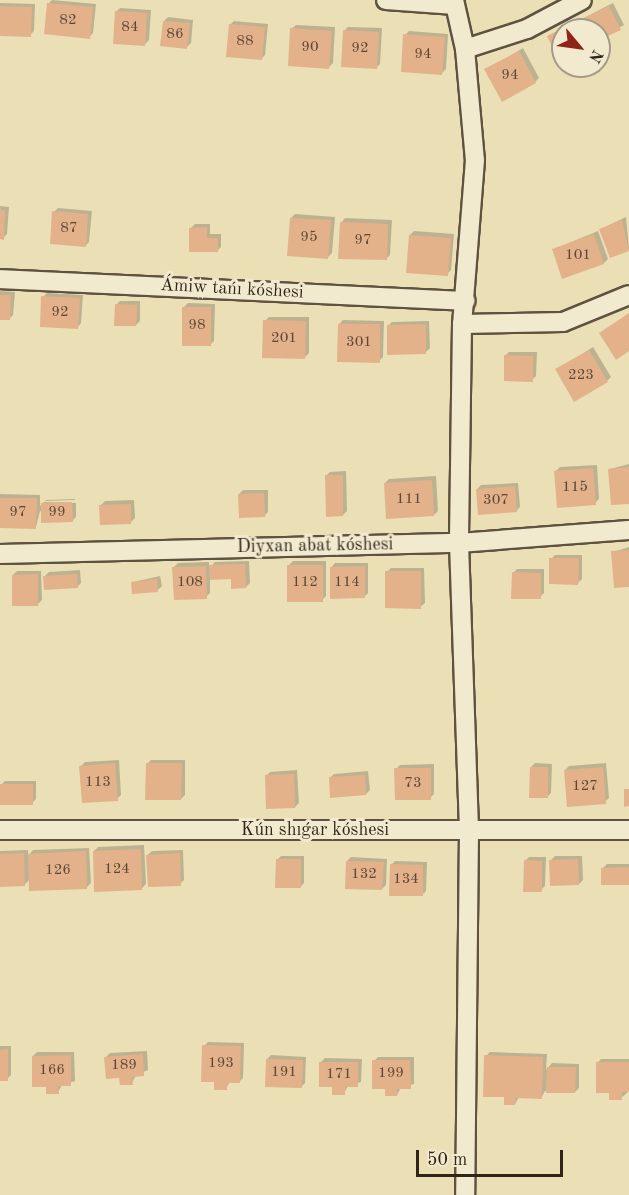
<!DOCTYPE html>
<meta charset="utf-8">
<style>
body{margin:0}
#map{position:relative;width:629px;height:1195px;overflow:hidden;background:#ebdfb5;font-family:"Old Standard TT",serif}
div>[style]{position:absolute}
.shadow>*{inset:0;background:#0003}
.building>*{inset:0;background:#e3b28b}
.roads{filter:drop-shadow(2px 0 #5f5241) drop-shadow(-2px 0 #5f5241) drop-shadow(0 2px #5f5241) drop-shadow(0 -2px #5f5241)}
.minor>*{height:18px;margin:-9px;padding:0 9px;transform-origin:9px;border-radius:9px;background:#f2eacf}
span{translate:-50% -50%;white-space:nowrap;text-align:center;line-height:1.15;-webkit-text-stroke:6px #f2eacf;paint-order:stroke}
.number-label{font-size:15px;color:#5d4736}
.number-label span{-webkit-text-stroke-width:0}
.street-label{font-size:18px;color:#30231a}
.north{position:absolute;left:551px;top:18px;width:60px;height:60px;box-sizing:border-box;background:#f2eacf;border:2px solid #a49a87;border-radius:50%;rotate:119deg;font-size:16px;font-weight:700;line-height:24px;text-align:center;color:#30231a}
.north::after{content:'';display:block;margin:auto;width:21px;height:27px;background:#8f2418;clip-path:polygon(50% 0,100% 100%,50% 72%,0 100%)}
.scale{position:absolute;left:416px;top:1150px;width:147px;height:27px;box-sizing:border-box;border:3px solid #30231a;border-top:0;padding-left:8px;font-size:18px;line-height:21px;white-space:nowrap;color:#30231a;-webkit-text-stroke:4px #f2eacf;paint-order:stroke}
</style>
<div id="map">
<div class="shadow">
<i style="clip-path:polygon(52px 0,96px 4px,93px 33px,89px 37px,49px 3px)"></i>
<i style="clip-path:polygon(0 3px,35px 4px,34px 31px,30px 35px,0 34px)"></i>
<i style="clip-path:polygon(613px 3px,624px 25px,599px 39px,599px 30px,563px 30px,563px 56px,549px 36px)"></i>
<i style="clip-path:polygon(120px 8px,151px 10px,149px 40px,145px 44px,116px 12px)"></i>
<i style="clip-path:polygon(168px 17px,193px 20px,191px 43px,187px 47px,164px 21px)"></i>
<i style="clip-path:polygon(234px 21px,268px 24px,265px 55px,261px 59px,230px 25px)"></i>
<i style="clip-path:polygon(296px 25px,335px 27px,333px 63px,329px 67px,291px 29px)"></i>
<i style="clip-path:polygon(348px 27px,382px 28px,380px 64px,376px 68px,344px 31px)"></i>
<i style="clip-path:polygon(409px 31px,448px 34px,446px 69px,442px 73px,405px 35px)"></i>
<i style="clip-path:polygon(523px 48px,539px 78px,535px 82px,486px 70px)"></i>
<i style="clip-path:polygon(0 206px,9px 207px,7px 234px,3px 238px)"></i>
<i style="clip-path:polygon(58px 208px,92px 211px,89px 242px,85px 246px,54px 212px)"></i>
<i style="clip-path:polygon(295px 214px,335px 217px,332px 253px,328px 257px,291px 218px)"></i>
<i style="clip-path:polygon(626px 217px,629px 249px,611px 256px,601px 229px)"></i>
<i style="clip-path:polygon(345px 218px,392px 220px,390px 255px,386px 259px,341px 223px)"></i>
<i style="clip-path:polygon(195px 224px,210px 224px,210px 234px,221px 234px,221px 247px,217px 251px,191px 228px)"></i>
<i style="clip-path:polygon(414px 231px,454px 234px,451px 270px,447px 274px,410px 235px)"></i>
<i style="clip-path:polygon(598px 231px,608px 259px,604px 263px,554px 249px)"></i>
<i style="clip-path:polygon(0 291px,15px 292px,13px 315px,9px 319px,0 318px)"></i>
<i style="clip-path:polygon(47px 293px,83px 295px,81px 323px,77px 328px,43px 297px)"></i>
<i style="clip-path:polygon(120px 301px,140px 301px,140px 321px,136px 325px,116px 305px)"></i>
<i style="clip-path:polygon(188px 303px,215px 304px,214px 341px,210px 345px,184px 307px)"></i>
<i style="clip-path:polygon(269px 317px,309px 317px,309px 353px,305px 357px,265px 321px)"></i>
<i style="clip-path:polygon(343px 320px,384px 321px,383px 357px,379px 361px,339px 324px)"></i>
<i style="clip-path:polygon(429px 321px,430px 348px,426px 352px,388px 326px,392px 322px)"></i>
<i style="clip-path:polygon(593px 347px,611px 377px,607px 381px,557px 370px)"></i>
<i style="clip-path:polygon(509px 352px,537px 352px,536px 376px,532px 380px,505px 356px)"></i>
<i style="clip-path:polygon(629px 464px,629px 503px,610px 469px)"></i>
<i style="clip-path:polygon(597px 465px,599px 499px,595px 503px,556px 471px,560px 467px)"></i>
<i style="clip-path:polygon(346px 471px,347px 511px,343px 515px,326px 476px,330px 472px)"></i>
<i style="clip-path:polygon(436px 476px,438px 511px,434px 515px,385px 483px,389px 479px)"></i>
<i style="clip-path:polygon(518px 483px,520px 507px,516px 511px,477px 489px,481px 485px)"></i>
<i style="clip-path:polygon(243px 490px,268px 490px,268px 512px,264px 516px,239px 494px)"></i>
<i style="clip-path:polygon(0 494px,40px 495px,40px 506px,44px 502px,76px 503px,76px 517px,72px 521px,40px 511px,36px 527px,0 527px)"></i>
<i style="clip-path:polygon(75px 499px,75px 500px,45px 501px,46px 500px)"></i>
<i style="clip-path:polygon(134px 500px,135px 518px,131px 522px,101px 505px,105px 501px)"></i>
<i style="clip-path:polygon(629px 547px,629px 585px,613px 552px)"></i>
<i style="clip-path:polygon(555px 555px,582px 555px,582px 579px,578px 583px,551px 559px)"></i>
<i style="clip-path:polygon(249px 561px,250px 583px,246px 587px,232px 578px,210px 579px,210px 593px,206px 597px,174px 567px,178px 563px,209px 562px,209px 568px,215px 562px)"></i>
<i style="clip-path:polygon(293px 561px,326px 561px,326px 596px,322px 600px,289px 565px)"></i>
<i style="clip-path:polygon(335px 563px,368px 563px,368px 593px,364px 597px,331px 568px)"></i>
<i style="clip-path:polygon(391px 568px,424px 568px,425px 603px,420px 607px,387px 572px)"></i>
<i style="clip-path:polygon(517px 569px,544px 569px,544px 593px,540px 597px,513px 573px)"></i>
<i style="clip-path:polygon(80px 570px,81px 583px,77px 587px,45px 576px,49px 572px)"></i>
<i style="clip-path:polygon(17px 571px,41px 571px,42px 600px,38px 604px,13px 575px)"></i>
<i style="clip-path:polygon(160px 576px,162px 586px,158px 590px,133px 582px)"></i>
<i style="clip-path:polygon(119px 760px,121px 795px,117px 799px,81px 766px,85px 762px)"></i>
<i style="clip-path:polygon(151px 760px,185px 760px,185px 795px,181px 799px,147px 764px)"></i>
<i style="clip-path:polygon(535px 763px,552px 764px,551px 793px,547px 797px,531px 767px)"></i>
<i style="clip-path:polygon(606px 763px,609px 798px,605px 802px,565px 770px,569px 766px)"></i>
<i style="clip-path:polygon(434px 764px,434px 794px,430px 798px,396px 769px,400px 765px)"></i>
<i style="clip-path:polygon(297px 770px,299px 803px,295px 807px,266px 776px,270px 772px)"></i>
<i style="clip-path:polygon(368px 771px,370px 790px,366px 794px,330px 778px,334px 774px)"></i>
<i style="clip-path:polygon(5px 781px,36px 781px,36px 799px,32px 803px,1px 785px)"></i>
<i style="clip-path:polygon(144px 845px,146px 884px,142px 888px,94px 851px,98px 847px)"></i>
<i style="clip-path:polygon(89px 848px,91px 883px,87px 887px,30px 879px,25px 884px,0 885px,0 851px,28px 850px,28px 856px,33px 850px)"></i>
<i style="clip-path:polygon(183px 850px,184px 880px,180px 884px,148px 855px,152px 851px)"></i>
<i style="clip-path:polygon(281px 856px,304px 856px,304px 883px,300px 887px,277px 860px)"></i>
<i style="clip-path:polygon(555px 856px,582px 856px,583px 880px,579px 884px,551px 860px)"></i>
<i style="clip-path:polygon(351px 857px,387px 859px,386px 885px,382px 889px,347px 861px)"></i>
<i style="clip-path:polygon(529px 857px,546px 857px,545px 886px,541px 890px,525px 861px)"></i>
<i style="clip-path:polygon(395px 861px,427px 862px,426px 891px,422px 895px,391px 865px)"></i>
<i style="clip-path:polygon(607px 864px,629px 864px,629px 883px,603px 868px)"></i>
<i style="clip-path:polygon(208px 1042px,244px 1043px,243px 1078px,239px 1082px,230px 1081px,226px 1089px,216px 1081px,204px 1046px)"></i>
<i style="clip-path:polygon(0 1046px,11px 1046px,11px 1075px,7px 1079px,0 1079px)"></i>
<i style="clip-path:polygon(147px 1051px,148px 1070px,136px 1075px,132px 1083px,121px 1077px,106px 1057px,110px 1053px)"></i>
<i style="clip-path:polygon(37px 1052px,74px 1052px,75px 1081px,62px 1085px,58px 1092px,47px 1085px,33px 1056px)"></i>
<i style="clip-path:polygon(490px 1052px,547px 1054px,546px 1070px,552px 1063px,579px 1064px,579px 1088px,575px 1092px,545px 1091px,541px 1098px,519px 1097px,515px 1104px,506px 1096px,486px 1056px)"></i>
<i style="clip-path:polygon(271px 1055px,306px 1057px,305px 1083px,301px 1087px,267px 1059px)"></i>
<i style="clip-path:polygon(378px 1057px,414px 1057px,414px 1084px,401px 1087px,397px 1095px,386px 1087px,374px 1061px)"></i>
<i style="clip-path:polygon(325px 1058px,362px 1059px,361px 1082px,348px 1086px,344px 1093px,333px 1085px,321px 1062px)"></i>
<i style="clip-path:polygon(601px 1059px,629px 1059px,629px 1091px,621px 1098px,610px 1091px,597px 1063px)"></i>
</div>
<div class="building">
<i style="clip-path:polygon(47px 3px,93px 7px,90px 39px,44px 34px)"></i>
<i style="clip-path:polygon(0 6px,32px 7px,31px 37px,0 36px)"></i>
<i style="clip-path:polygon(609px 6px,621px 30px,599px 40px,599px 30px,585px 30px,580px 20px)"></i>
<i style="clip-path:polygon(115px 11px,147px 13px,145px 46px,113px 44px)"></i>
<i style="clip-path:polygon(163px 21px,190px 23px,187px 49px,160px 46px)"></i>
<i style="clip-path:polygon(576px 22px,580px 30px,563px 30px,563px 58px,559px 60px,547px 36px)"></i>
<i style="clip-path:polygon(229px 24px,265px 27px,262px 60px,226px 57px)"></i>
<i style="clip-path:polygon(290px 28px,332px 31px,329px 69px,288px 66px)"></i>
<i style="clip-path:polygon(343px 30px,379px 32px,377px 69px,341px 67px)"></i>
<i style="clip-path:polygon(403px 34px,445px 37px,442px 75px,401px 72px)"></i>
<i style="clip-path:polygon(519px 51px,536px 83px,502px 102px,484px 69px)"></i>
<i style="clip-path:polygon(0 210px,5px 210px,4px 240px,0 239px)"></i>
<i style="clip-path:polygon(52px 211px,88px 214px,86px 247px,50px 244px)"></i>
<i style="clip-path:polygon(290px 218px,331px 220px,328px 259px,287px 256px)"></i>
<i style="clip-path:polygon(622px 220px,629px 251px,610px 258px,599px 229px)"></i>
<i style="clip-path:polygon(340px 222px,388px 224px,387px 260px,338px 259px)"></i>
<i style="clip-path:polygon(207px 227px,207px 238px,218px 238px,218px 252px,189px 252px,189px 228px)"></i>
<i style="clip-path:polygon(594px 234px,604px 264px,562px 279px,552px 249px)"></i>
<i style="clip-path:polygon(409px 235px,451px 238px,448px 276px,406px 273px)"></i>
<i style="clip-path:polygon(0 295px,11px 295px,10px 320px,0 320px)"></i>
<i style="clip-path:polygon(41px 296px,80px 298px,78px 329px,40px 327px)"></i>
<i style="clip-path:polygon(115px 304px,137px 305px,136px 326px,114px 326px)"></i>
<i style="clip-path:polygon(182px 307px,211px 307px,211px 346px,182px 346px)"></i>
<i style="clip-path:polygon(629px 313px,629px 351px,616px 360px,599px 333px)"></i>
<i style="clip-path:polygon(263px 320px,306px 321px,305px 359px,262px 358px)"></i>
<i style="clip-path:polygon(338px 324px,380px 324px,380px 363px,337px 362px)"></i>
<i style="clip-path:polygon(426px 324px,426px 354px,387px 355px,387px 325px)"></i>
<i style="clip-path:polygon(589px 350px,608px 382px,574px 402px,555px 369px)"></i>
<i style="clip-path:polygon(504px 355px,533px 356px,533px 382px,504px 381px)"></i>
<i style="clip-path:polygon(629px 467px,629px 504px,611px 505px,608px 469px)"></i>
<i style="clip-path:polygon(593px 468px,596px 505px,557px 508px,554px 471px)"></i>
<i style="clip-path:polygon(325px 475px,343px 475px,343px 516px,326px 517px)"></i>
<i style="clip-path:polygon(432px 480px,434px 516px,386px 519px,384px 483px)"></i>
<i style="clip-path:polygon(515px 486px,517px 512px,478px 515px,476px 489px)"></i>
<i style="clip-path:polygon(264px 493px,265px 517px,239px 518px,238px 494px)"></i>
<i style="clip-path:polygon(0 498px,37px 498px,36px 529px,0 528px)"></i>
<i style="clip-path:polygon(72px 502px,73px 522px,41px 523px,41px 503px)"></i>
<i style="clip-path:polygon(131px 504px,131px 524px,100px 525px,99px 505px)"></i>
<i style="clip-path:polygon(629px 550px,629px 587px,614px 588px,611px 551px)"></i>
<i style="clip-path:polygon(549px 558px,579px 558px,578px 585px,549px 584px)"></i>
<i style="clip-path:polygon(245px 564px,246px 588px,231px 589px,231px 579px,210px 580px,209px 565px)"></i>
<i style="clip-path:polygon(287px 565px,323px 565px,323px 602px,287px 602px)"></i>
<i style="clip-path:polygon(206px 566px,207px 599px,174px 600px,172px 567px)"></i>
<i style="clip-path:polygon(365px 566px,365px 598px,330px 599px,330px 567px)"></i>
<i style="clip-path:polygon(385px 571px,421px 571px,421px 609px,385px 608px)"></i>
<i style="clip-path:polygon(512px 572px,541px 573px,541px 599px,511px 599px)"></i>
<i style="clip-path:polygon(38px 574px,38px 606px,12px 606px,12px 575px)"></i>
<i style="clip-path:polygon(77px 574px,78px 588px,44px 590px,43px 576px)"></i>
<i style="clip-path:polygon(157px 579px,158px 592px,132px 594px,131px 582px)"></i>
<i style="clip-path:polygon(115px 763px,118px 801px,82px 803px,79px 766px)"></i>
<i style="clip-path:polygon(146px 763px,182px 763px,181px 800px,145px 800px)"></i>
<i style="clip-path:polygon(530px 767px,548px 767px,548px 798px,529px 798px)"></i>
<i style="clip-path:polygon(603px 767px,606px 804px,567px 807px,564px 770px)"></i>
<i style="clip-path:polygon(394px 768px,431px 768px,431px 800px,395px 800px)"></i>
<i style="clip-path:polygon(294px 774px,295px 808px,266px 809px,265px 775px)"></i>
<i style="clip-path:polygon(365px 775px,366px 795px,330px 798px,329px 777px)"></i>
<i style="clip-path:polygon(0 784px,33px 784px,33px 805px,0 805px)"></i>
<i style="clip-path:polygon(624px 789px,629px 789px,629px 806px,624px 807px)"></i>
<i style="clip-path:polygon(141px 849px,142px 890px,94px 892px,93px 851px)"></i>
<i style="clip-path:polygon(86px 851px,87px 889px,29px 891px,28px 854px)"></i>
<i style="clip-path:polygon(24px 853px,25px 886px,0 887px,0 854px)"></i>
<i style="clip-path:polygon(180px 853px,181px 886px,148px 887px,146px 855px)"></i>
<i style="clip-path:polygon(276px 859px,301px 859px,301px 888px,275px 888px)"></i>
<i style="clip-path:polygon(578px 859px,579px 885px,550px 886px,549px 860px)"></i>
<i style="clip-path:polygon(524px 860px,542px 861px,542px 892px,523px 892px)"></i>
<i style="clip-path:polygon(346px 861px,384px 862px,382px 890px,345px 889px)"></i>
<i style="clip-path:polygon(390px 864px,423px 865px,423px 896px,389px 896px)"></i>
<i style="clip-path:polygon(629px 867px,629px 885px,601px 885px,601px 868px)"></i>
<i style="clip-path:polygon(202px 1045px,241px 1046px,240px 1083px,227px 1083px,227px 1090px,214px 1090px,214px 1082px,201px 1082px)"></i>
<i style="clip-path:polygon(8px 1049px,8px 1081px,0 1081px,0 1050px)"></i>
<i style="clip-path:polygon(143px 1054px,144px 1076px,132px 1077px,133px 1085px,120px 1085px,119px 1078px,106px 1079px,104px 1057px)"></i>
<i style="clip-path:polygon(71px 1055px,71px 1086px,58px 1086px,59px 1094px,46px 1094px,46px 1087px,32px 1087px,32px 1056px)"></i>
<i style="clip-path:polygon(484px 1055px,543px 1057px,542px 1099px,516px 1098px,515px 1105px,504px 1105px,504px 1097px,483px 1097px)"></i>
<i style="clip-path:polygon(266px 1059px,303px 1060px,302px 1088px,265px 1087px)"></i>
<i style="clip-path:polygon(372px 1060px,410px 1060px,411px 1089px,397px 1089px,397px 1096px,385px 1096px,385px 1089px,372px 1089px)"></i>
<i style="clip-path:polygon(319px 1062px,358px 1062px,358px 1087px,345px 1087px,345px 1095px,332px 1095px,332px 1087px,319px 1087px)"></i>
<i style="clip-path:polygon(596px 1062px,629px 1062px,629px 1092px,622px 1092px,622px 1100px,609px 1100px,609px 1093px,596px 1093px)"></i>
<i style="clip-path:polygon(547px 1067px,576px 1067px,575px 1093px,546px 1093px)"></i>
</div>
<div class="roads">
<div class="minor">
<i style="left:386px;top:0;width:69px;rotate:4.1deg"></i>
<i style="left:454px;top:0;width:50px;rotate:77.3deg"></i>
<i style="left:465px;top:49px;width:111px;rotate:84.9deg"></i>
<i style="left:475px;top:160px;width:165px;rotate:94.5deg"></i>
<i style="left:462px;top:324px;width:219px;rotate:90.8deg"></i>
<i style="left:459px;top:543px;width:288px;rotate:88deg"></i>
<i style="left:469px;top:831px;width:364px;rotate:90.6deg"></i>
<i style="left:465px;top:49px;width:65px;rotate:-17.9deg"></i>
<i style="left:527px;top:29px;width:62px;rotate:-27.8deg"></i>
<i style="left:0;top:279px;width:466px;rotate:2.7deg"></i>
<i style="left:462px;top:324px;width:101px;rotate:-1.1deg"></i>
<i style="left:563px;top:322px;width:71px;rotate:-22.2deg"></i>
<i style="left:0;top:554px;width:459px;rotate:-1.4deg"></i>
<i style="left:459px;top:543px;width:170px;rotate:-4.4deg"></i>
<i style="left:0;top:830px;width:629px"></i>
</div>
</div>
<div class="number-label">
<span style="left:68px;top:21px">82</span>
<span style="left:130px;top:28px">84</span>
<span style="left:175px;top:35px">86</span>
<span style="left:245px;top:42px">88</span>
<span style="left:310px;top:48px">90</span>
<span style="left:360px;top:49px">92</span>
<span style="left:423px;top:55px">94</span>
<span style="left:510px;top:76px">94</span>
<span style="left:69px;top:229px">87</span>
<span style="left:309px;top:238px">95</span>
<span style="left:363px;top:241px">97</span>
<span style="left:578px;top:256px">101</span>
<span style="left:60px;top:313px">92</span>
<span style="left:197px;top:326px">98</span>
<span style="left:284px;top:339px">201</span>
<span style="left:359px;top:343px">301</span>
<span style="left:581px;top:376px">223</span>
<span style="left:575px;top:488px">115</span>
<span style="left:409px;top:500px">111</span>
<span style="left:496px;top:501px">307</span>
<span style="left:18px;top:513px">97</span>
<span style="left:57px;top:513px">99</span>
<span style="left:190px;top:583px">108</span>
<span style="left:305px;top:583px">112</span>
<span style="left:347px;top:583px">114</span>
<span style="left:98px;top:783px">113</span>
<span style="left:413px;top:784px">73</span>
<span style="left:585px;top:787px">127</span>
<span style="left:117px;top:870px">124</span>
<span style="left:58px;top:871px">126</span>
<span style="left:364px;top:875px">132</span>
<span style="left:406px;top:880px">134</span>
<span style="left:221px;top:1064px">193</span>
<span style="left:124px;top:1066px">189</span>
<span style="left:52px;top:1071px">166</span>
<span style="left:284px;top:1073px">191</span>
<span style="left:391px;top:1074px">199</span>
<span style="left:339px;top:1075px">171</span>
</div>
<div class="street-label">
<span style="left:232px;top:289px;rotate:3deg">Ámiw tańı kóshesi</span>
<span style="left:315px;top:546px;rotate:-1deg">Diyxan abat kóshesi</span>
<span style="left:315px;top:830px">Kún shıǵar kóshesi</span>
</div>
<div class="north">N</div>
<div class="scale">50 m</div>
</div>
